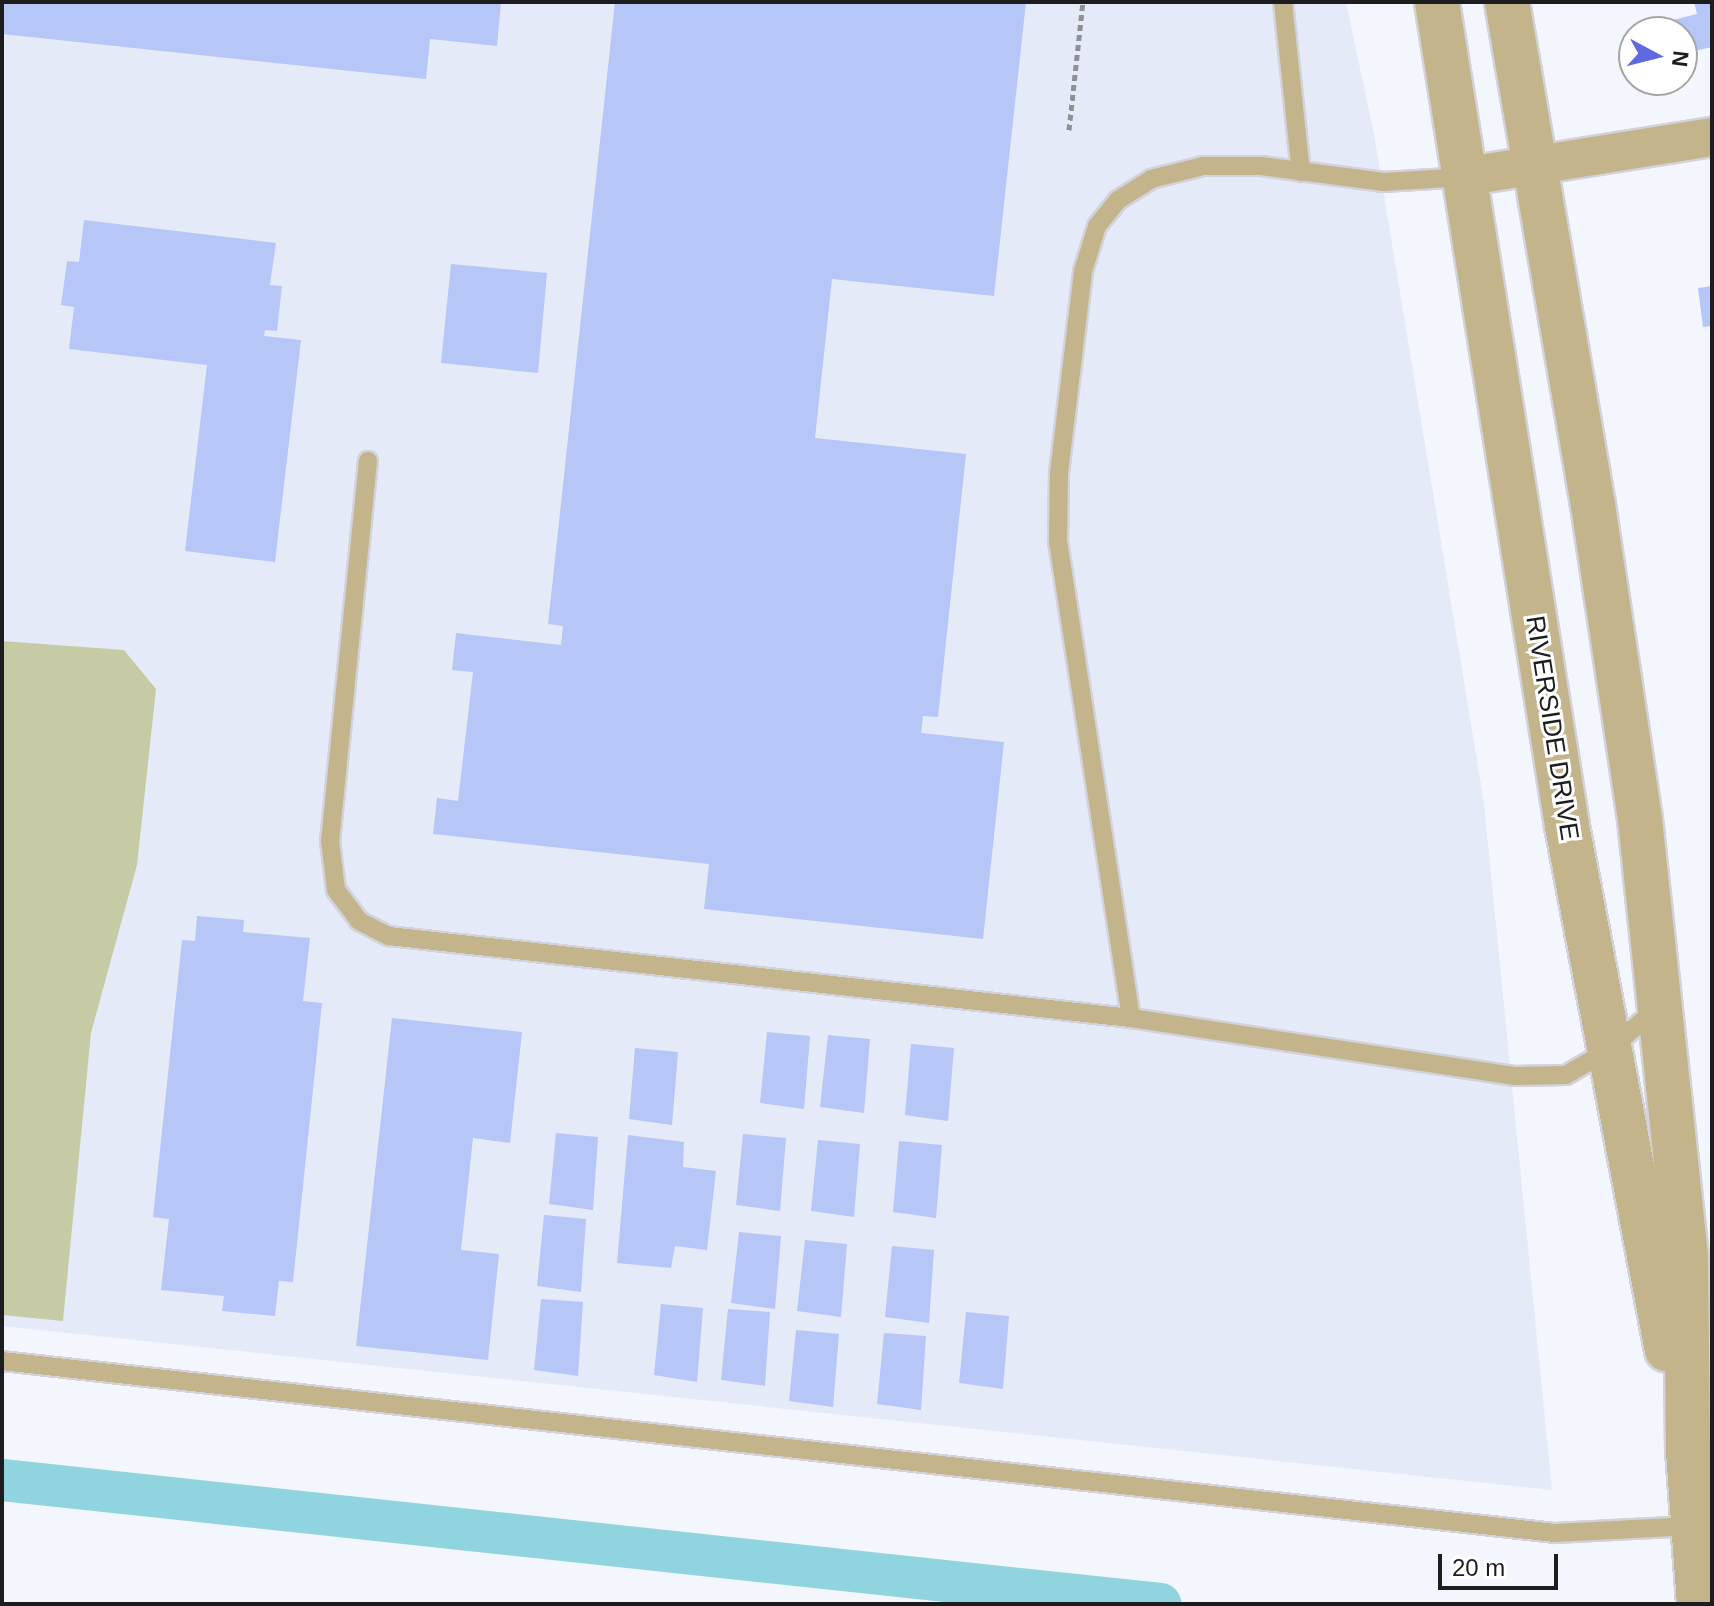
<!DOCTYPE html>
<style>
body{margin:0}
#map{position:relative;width:1714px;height:1606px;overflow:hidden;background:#f4f6fe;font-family:Helvetica,sans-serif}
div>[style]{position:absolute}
.built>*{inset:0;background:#e5eaf9}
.green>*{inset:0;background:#c7cba5}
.canal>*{height:42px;margin:-21px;padding:0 21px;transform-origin:21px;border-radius:21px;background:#8fd4de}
.building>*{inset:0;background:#b6c6f6}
.path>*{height:5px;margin-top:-2.5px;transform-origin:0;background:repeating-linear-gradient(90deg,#8f9096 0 6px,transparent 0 10px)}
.roads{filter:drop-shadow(2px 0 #d2d3da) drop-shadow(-2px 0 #d2d3da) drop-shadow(0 2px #d2d3da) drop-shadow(0 -2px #d2d3da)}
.service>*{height:18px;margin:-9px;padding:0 9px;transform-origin:9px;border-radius:9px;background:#c4b48b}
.minor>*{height:38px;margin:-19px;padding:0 19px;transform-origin:19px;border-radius:19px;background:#c4b48b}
.tertiary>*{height:44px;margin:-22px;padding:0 22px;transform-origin:22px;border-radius:22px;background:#c4b48b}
span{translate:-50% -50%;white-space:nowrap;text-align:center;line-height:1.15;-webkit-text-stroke:6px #fff;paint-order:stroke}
.street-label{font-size:26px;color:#1d1d20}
.frame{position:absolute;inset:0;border:4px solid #1d1d20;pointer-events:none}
.north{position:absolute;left:1618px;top:16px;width:80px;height:80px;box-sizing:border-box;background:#fff;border:2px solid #a5a5a6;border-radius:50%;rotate:97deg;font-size:22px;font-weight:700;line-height:32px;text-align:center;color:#1d1d20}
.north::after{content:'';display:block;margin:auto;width:28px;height:36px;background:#5f69e1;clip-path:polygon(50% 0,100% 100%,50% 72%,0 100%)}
.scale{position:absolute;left:1438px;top:1554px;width:120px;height:36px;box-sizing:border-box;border:4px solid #1d1d20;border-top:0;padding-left:10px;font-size:24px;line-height:28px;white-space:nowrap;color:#1d1d20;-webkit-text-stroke:6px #fff;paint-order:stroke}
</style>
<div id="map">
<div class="built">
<i style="clip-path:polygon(2px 2px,1346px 2px,1374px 134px,1484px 803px,1552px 1490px,2px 1326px)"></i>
</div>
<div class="green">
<i style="clip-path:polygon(2px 641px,124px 650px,156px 689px,137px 865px,91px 1033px,63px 1321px,2px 1315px)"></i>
</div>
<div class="canal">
<i style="left:2px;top:1480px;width:1165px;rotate:6.11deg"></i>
</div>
<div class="building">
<i style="clip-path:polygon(2px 2px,501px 2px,497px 46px,430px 39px,426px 79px,2px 34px)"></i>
<i style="clip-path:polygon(615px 2px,1026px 2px,994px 296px,832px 279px,815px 438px,966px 454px,938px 717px,923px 716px,921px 733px,1004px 742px,983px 939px,704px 909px,709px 864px,433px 834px,437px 798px,458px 801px,473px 672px,452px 670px,456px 633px,561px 645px,563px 626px,548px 624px)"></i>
<i style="clip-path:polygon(1694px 2px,1712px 2px,1712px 47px,1682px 54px,1682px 32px,1668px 32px,1665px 22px,1697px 14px)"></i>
<i style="clip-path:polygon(84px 220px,276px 243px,270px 285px,282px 286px,277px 331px,265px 330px,264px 336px,301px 340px,275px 562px,185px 551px,207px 365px,69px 349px,74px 307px,61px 305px,67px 261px,79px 262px)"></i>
<i style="clip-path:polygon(451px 264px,547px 273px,538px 373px,441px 363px)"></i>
<i style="clip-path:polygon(1712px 286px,1712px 326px,1703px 327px,1698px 288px)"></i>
<i style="clip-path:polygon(197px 916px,244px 920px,243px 932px,310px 938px,303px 1001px,322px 1003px,293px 1282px,279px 1281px,275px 1316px,222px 1311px,224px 1296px,161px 1290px,169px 1219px,153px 1217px,182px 940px,195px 941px)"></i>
<i style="clip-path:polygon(392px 1018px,522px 1032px,510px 1143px,473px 1138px,461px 1250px,499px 1254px,488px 1360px,356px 1346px)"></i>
<i style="clip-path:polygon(767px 1032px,810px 1036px,804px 1109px,760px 1103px)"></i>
<i style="clip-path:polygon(828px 1035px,870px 1039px,864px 1113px,820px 1107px)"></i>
<i style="clip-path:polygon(911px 1044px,954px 1048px,948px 1121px,905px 1115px)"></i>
<i style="clip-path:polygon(635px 1048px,678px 1052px,672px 1125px,629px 1119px)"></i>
<i style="clip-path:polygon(556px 1133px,598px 1137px,593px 1210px,549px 1204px)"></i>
<i style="clip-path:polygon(743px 1134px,786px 1138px,780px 1211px,736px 1205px)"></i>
<i style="clip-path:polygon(628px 1135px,684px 1142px,683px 1167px,716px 1171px,707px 1250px,675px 1246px,671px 1268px,617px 1263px)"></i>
<i style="clip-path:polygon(818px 1140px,860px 1144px,854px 1217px,811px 1211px)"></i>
<i style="clip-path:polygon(899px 1141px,942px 1145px,936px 1218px,893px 1212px)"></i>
<i style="clip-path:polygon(544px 1215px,586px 1219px,581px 1292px,537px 1286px)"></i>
<i style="clip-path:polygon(739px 1232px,781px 1236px,775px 1309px,731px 1303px)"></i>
<i style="clip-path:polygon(805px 1240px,847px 1244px,841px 1317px,797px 1311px)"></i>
<i style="clip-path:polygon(892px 1246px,934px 1250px,929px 1323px,885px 1317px)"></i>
<i style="clip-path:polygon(541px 1299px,583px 1302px,578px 1376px,534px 1370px)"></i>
<i style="clip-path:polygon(661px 1304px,703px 1308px,697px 1382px,654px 1375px)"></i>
<i style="clip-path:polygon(728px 1309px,770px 1312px,765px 1386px,721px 1380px)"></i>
<i style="clip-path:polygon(966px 1312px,1009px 1316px,1003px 1389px,959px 1383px)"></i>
<i style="clip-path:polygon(796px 1330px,839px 1334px,833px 1407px,789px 1401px)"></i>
<i style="clip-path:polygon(884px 1333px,926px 1336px,921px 1410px,877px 1404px)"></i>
</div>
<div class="path">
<i style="left:1069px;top:130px;width:129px;rotate:-83.8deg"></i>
</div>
<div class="roads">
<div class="service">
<i style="left:1283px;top:2px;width:171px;rotate:84deg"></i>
<i style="left:368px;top:461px;width:382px;rotate:95.7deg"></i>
<i style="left:330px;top:841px;width:49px;rotate:83deg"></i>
<i style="left:336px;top:890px;width:39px;rotate:53deg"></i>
<i style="left:359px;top:921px;width:34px;rotate:27deg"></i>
<i style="left:389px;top:936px;width:747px;rotate:6.31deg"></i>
<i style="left:1131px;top:1018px;width:387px;rotate:8.6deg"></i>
<i style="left:1514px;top:1076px;width:52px;rotate:-1.1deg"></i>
<i style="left:1566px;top:1075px;width:50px;rotate:-30.2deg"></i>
<i style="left:1609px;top:1050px;width:62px;rotate:-41.1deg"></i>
<i style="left:1131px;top:1018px;width:481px;rotate:-98.7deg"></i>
<i style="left:1058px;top:543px;width:70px;rotate:-89.2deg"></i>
<i style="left:1059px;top:473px;width:203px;rotate:-83.2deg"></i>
<i style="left:1083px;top:271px;width:47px;rotate:-72.7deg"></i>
<i style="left:1097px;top:226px;width:33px;rotate:-51deg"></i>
<i style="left:1118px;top:200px;width:39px;rotate:-32deg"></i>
<i style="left:1151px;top:179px;width:54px;rotate:-14deg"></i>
<i style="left:1203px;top:166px;width:58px"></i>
<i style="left:1261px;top:166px;width:124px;rotate:7.4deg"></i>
<i style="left:1384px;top:182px;width:81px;rotate:-3.5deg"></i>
<i style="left:2px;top:1361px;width:1562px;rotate:6.32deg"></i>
<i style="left:1554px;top:1533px;width:139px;rotate:-2.9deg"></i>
</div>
<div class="minor">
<i style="left:1468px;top:176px;width:247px;rotate:-9.1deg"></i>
</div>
<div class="tertiary">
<i style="left:1437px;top:2px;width:834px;rotate:81.03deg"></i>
<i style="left:1567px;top:826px;width:533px;rotate:79.2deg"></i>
<i style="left:1507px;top:2px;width:510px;rotate:80.3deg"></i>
<i style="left:1593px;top:505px;width:317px;rotate:81.5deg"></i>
<i style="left:1640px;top:819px;width:439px;rotate:84deg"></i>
<i style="left:1686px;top:1256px;width:195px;rotate:89.4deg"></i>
<i style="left:1688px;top:1451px;width:153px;rotate:85.9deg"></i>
</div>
</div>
<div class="street-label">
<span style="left:1552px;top:728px;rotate:81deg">RIVERSIDE DRIVE</span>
</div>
<div class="frame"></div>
<div class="north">N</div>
<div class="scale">20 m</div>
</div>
